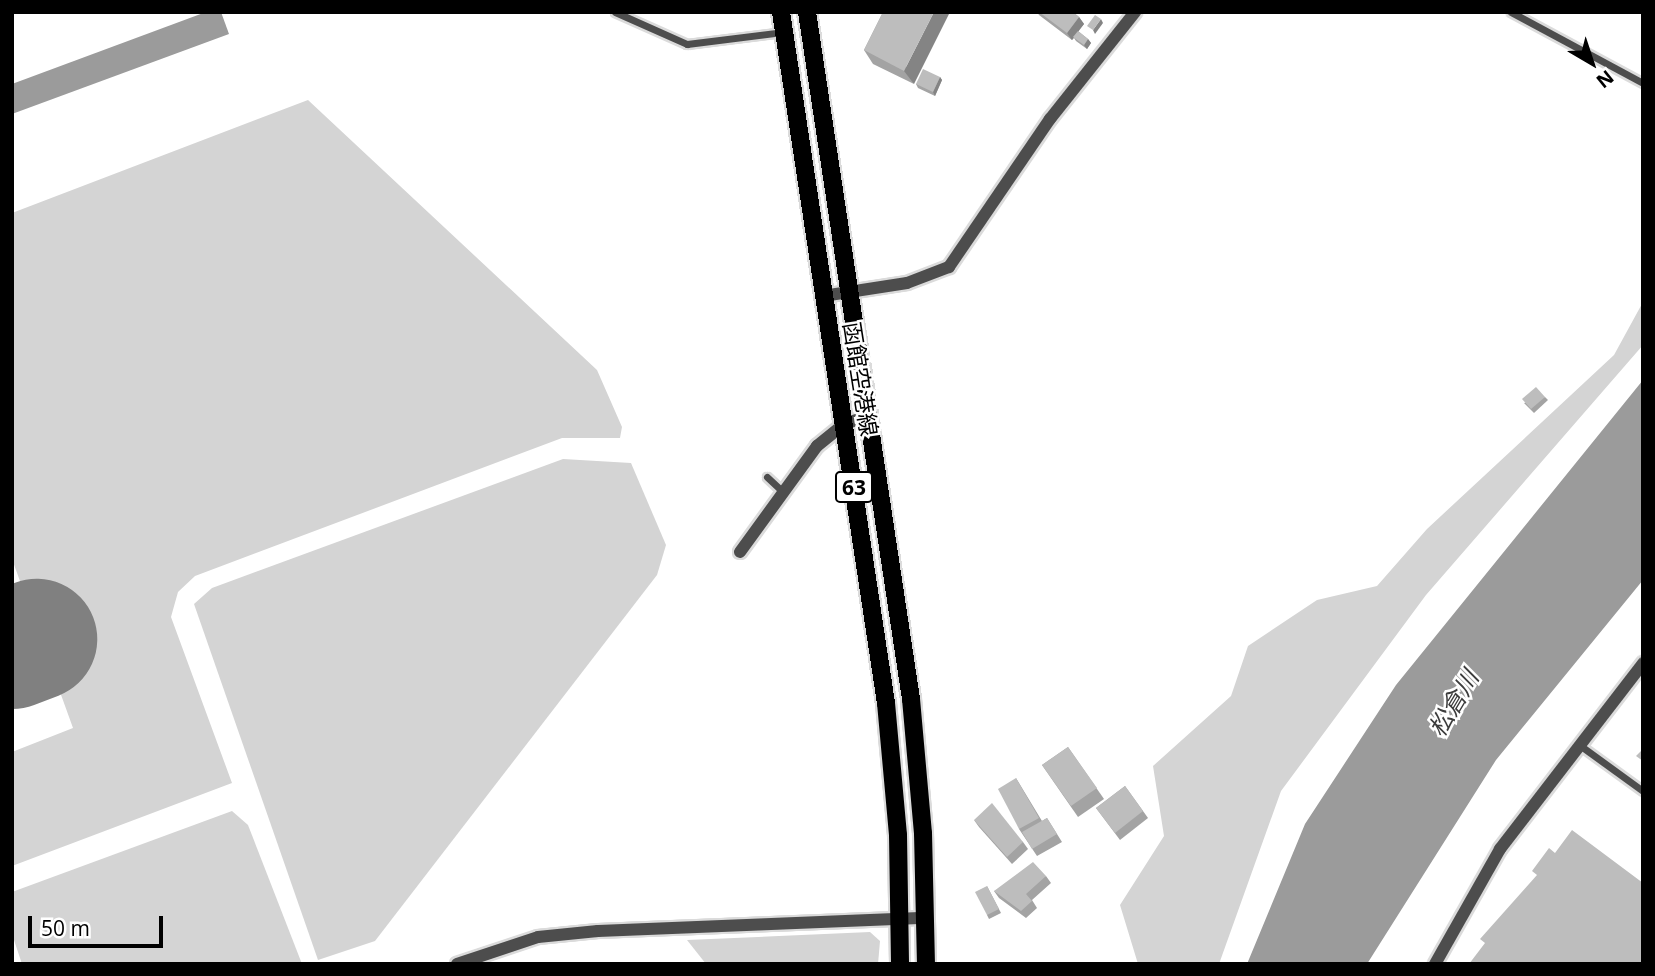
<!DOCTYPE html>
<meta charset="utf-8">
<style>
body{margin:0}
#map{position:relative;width:1655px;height:976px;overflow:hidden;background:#fff;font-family:"Open Sans","Noto Sans JP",sans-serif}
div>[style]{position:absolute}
.green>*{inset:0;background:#d4d4d4}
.water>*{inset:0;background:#9b9b9b}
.runway>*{height:121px;margin:-60.5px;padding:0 60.5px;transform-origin:60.5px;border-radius:60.5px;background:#808080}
.roads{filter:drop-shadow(2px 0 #dbdbdb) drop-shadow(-2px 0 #dbdbdb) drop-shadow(0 2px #dbdbdb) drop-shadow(0 -2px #dbdbdb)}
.minor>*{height:7px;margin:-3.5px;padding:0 3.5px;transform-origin:3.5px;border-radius:3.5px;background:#4d4d4d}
.tertiary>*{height:12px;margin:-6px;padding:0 6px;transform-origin:6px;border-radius:6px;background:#4d4d4d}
.primary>*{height:18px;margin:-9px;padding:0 9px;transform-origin:9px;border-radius:9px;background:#000}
.wall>*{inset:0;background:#a3a3a3}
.shaded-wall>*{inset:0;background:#848484}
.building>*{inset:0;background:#bdbdbd}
span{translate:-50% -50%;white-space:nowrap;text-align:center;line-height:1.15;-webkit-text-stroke:5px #fff;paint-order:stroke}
.shield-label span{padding:2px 5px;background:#fff;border:2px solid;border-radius:5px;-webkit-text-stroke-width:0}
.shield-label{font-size:21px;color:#000;font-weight:700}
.street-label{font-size:23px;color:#000}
.water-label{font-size:24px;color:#3c3c3c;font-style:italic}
.frame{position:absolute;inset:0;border:14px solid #000;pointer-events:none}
.north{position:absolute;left:1557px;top:28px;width:70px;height:70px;-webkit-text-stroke:5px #fff;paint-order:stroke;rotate:141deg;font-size:19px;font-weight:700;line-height:28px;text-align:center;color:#000}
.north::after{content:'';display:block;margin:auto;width:24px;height:32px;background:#000;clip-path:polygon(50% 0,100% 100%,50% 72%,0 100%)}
.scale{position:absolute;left:28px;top:916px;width:135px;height:32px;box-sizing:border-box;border:4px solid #000;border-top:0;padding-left:9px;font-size:21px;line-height:24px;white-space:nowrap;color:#000;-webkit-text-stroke:5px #fff;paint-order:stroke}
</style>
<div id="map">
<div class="green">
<i style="clip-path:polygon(308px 100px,597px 370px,622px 427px,620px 438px,562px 438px,195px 576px,178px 592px,171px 617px,232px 783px,12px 866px,12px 752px,73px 728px,12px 559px,12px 213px)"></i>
<i style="clip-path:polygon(1643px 302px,1643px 345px,1426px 595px,1281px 791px,1219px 964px,1138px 964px,1120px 905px,1164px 836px,1153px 766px,1231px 696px,1248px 646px,1317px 600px,1377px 586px,1427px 529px,1614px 355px)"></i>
<i style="clip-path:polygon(563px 459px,631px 463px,666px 545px,657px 575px,375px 941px,318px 960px,194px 604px,212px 588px)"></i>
<i style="clip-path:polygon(232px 811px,248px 825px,302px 964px,22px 964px,12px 934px,12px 892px)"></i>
<i style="clip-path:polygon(870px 932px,880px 941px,878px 964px,706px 964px,687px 940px)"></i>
</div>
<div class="water">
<i style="clip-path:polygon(206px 12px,221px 12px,229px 34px,12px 114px,12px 84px)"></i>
<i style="clip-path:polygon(1643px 380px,1643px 580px,1496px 760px,1367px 964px,1247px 964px,1305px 824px,1396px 685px)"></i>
</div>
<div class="runway">
<i style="left:12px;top:648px;width:26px;rotate:-21deg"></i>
</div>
<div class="roads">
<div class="minor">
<i style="left:615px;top:12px;width:79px;rotate:24deg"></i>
<i style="left:687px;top:44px;width:98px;rotate:-7.1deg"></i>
<i style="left:1511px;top:12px;width:150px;rotate:28.3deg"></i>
<i style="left:767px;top:477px;width:22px;rotate:43deg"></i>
<i style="left:1578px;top:744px;width:80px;rotate:35.9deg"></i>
</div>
<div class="tertiary">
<i style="left:823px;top:296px;width:85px;rotate:-8.8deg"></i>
<i style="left:907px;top:283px;width:45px;rotate:-20.9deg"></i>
<i style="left:949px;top:267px;width:179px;rotate:-55.7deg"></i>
<i style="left:1050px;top:119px;width:137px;rotate:-51.5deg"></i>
<i style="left:740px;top:552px;width:131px;rotate:-54deg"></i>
<i style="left:817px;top:446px;width:35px;rotate:-39deg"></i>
<i style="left:844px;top:424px;width:26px;rotate:-18deg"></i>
<i style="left:457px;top:964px;width:85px;rotate:-18.4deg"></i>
<i style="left:538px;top:937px;width:60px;rotate:-5.7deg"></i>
<i style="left:598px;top:931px;width:328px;rotate:-2.3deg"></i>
<i style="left:1435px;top:964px;width:132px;rotate:-60.5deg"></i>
<i style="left:1500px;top:849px;width:235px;rotate:-52.4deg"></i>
</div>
<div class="primary">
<i style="left:781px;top:12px;width:699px;rotate:81.36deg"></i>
<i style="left:886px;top:703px;width:133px;rotate:84.8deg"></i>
<i style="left:898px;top:835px;width:129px;rotate:89.1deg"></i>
<i style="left:807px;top:12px;width:695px;rotate:81.39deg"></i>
<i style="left:911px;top:699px;width:135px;rotate:84.9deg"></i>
<i style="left:923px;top:833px;width:131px;rotate:88.7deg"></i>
</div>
</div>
<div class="wall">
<i style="clip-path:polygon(883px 12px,914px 84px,873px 64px,864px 50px)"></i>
<i style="clip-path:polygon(1037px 12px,1073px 12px,1079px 17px,1084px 24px,1078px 31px,1088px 39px,1091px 43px,1087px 49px,1076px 41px,1074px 38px,1072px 40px,1039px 15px)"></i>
<i style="clip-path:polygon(940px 77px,942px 80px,935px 96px,918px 88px,916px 84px)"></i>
<i style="clip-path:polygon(1545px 397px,1548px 400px,1534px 413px,1524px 403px)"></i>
<i style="clip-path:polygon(1068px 747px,1104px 799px,1078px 817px,1042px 765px)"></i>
<i style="clip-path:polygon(1016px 778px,1042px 821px,1047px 818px,1062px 842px,1037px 856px,1019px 829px)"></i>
<i style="clip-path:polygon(1125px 786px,1148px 818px,1120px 840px,1096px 808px)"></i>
<i style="clip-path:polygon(974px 820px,1023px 842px,1028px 849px,1012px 864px,979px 827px)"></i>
<i style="clip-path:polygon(1046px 876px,1051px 883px,1032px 900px,1037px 908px,1026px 918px,999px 898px,994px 891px)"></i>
<i style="clip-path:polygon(987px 886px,1001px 913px,989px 919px,987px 915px)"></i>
</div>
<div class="shaded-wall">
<i style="clip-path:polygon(934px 12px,950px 12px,914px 84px,904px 71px)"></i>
<i style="clip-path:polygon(1079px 17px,1084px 24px,1072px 40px,1067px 33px)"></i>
<i style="clip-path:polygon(1101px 19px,1103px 23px,1095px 34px,1093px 30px)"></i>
<i style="clip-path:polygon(1088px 39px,1091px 43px,1087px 49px,1084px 45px)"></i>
<i style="clip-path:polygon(940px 77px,942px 80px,935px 96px,933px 92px)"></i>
</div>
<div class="building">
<i style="clip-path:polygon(883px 12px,934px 12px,904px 71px,864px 50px)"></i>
<i style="clip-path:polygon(1039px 12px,1073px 12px,1079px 17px,1067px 33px)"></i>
<i style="clip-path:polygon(1095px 15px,1101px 19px,1093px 30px,1087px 26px)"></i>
<i style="clip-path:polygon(1078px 31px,1088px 39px,1084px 45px,1073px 37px)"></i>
<i style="clip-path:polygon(923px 69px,940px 77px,933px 92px,916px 84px)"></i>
<i style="clip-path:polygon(1536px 387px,1545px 397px,1531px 409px,1522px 399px)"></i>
<i style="clip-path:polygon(1068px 747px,1097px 788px,1071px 806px,1042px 765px)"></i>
<i style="clip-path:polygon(1643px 749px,1643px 761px,1636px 756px)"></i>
<i style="clip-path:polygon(1016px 778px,1039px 818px,1019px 829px,998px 789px)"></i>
<i style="clip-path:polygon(1125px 786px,1143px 811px,1115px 833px,1096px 808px)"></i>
<i style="clip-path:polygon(992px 803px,1023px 842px,1007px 857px,974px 820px)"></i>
<i style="clip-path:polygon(1047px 818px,1057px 834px,1032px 849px,1022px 832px)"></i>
<i style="clip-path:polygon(1572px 830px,1643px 883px,1643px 964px,1469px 964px,1485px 943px,1480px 939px,1537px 875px,1532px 871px,1549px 848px,1555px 853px)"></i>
<i style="clip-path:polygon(1033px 862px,1046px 876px,1026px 894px,1032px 901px,1021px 911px,994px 891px)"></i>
<i style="clip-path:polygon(987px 886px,999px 909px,987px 915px,975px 892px)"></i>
</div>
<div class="shield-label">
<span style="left:854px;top:487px">63</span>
</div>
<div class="street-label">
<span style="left:861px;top:379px;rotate:81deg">函館空港線</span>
</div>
<div class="water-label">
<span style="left:1453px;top:703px;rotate:-59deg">松倉川</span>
</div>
<div class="frame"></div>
<div class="north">N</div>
<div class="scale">50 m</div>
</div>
